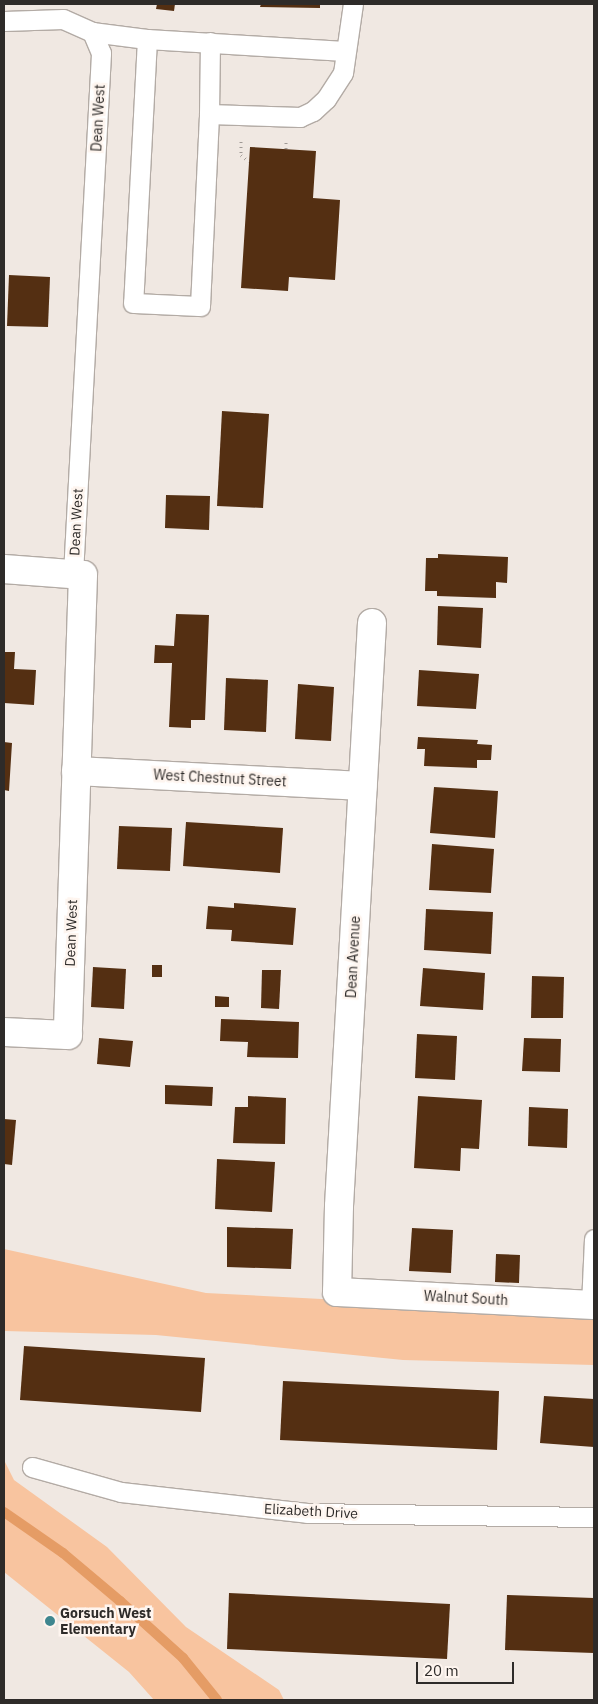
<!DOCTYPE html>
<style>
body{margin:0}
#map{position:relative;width:598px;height:1704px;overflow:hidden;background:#f0e8e2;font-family:"IBM Plex Sans",sans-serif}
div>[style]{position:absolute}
.green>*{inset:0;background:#f8c49f}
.stream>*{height:10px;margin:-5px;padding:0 5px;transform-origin:5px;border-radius:5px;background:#e59c65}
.building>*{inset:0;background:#542f12}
.path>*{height:3px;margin-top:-1.5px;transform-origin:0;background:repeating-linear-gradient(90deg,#9f9995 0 1px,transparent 0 5px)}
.roads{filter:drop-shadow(1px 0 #b3aba5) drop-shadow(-1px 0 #b3aba5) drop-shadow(0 1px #b3aba5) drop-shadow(0 -1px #b3aba5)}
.service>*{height:19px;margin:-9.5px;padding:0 9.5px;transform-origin:9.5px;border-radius:9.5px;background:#fff}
.minor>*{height:28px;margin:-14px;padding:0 14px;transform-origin:14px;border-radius:14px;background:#fff}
.dots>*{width:14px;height:14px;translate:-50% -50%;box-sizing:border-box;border:2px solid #fef5ef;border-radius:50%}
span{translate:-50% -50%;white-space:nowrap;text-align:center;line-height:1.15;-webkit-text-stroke:5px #fef5ef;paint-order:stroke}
.street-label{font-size:14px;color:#2e2b29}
.poi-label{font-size:14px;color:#2e2b29;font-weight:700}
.left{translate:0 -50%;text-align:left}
.frame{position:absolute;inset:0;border:5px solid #2e2b29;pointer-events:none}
.scale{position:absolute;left:416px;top:1662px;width:98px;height:22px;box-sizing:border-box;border:2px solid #2e2b29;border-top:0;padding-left:6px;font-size:15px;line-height:18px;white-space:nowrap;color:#2e2b29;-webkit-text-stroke:4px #fef5ef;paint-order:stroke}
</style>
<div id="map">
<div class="green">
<i style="clip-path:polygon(4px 1249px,206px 1293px,594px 1313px,594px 1365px,403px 1360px,156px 1335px,4px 1331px)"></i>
<i style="clip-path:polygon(4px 1460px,14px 1480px,107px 1547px,186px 1627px,279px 1690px,284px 1700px,154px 1700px,129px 1672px,4px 1572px)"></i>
</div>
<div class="stream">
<i style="left:4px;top:1512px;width:72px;rotate:34.8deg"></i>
<i style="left:63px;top:1553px;width:75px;rotate:40.1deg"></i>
<i style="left:120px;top:1601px;width:85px;rotate:42.1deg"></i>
<i style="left:183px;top:1658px;width:54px;rotate:51deg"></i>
</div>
<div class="building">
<i style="clip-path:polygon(157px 4px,175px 4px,174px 11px,156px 9px)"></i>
<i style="clip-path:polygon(261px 4px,320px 4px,320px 8px,260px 7px)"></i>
<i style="clip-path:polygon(250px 147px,316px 151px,313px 198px,340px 200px,335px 280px,289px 277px,288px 291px,241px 288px)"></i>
<i style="clip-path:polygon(9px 275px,50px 277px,48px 327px,7px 326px)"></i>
<i style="clip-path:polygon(222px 411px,269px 414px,263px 508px,217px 506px)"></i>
<i style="clip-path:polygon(166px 495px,210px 496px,209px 530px,165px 528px)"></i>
<i style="clip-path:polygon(438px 554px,508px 557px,507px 583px,496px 582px,496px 598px,437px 596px,437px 591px,425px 591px,426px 558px,438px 558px)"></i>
<i style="clip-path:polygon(438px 606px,483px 608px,481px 648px,437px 645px)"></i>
<i style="clip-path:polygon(176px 614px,209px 615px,205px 720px,191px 720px,191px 728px,169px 727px,172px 663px,154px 663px,155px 645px,174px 646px)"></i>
<i style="clip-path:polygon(4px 652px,15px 652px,14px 669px,36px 670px,34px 705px,4px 703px)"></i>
<i style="clip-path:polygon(419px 670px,479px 674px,476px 709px,417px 706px)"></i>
<i style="clip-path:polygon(226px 678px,268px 680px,266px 732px,224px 730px)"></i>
<i style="clip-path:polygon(298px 684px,334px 687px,331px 741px,295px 739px)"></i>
<i style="clip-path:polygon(418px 737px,478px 740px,477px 744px,492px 745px,491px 760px,477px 760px,477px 768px,424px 766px,425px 749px,417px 749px)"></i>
<i style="clip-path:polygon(4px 742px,12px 743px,9px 791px,4px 790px)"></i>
<i style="clip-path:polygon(434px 787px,498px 791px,495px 838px,430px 833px)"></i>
<i style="clip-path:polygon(186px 822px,283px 828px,280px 873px,183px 866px)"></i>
<i style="clip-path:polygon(119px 826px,172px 828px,170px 871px,117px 869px)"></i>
<i style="clip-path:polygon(432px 844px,494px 849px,491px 893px,429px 890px)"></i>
<i style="clip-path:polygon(234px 903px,296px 908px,293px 945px,231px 941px,232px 930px,206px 929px,208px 906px,234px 908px)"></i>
<i style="clip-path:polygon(426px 909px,493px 912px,491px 954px,424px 950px)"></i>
<i style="clip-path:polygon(152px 965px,162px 965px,162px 977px,152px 977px)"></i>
<i style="clip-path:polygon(93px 967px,126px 969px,124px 1009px,91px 1007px)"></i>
<i style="clip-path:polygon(423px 968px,485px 973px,483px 1010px,420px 1006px)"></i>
<i style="clip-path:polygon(262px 970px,281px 970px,279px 1009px,261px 1008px)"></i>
<i style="clip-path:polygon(532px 976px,564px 977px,563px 1018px,531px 1018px)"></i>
<i style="clip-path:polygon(215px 996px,229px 997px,229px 1007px,215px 1007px)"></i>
<i style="clip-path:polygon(221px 1019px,299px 1022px,298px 1058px,247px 1057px,248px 1042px,220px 1041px)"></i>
<i style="clip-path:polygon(417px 1034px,457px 1036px,455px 1080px,415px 1078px)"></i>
<i style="clip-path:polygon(99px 1038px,133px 1041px,130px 1067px,97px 1064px)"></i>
<i style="clip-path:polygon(524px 1038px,561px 1039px,560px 1072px,522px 1071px)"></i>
<i style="clip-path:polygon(165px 1085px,213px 1087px,212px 1106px,165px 1104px)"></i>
<i style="clip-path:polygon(248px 1096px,286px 1098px,285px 1144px,233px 1143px,235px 1107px,248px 1107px)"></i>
<i style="clip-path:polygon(418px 1096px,482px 1100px,479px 1149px,461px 1148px,460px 1171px,414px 1168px)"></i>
<i style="clip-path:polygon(529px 1107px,568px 1109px,567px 1148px,528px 1146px)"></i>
<i style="clip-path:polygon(4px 1119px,16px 1120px,12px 1165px,4px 1164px)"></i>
<i style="clip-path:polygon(217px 1159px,275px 1162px,272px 1212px,215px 1209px)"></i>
<i style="clip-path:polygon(227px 1227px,293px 1229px,291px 1269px,227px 1267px)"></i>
<i style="clip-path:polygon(412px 1228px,453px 1230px,451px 1273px,409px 1271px)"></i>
<i style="clip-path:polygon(496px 1254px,520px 1255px,519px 1283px,495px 1282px)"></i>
<i style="clip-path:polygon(24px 1346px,205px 1358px,201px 1412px,20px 1400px)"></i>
<i style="clip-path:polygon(283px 1381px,499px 1391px,497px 1450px,280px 1440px)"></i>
<i style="clip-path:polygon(544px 1396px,594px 1399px,594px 1447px,540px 1443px)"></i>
<i style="clip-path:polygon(229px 1593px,450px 1604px,447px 1659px,227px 1649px)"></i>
<i style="clip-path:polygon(507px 1595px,594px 1598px,594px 1653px,505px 1650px)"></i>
</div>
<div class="path">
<i style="left:241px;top:141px;width:14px;rotate:90deg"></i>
<i style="left:241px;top:155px;width:10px;rotate:37deg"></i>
<i style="left:286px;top:149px;width:7px;rotate:-90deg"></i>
</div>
<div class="roads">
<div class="service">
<i style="left:4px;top:21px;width:59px;rotate:-1.9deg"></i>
<i style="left:63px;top:19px;width:32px;rotate:24deg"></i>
<i style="left:92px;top:32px;width:55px;rotate:7.3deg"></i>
<i style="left:147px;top:39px;width:198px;rotate:3.5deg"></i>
<i style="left:147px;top:39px;width:264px;rotate:93deg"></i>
<i style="left:133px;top:303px;width:67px;rotate:2.6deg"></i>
<i style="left:200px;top:306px;width:192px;rotate:-87.3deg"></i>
<i style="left:209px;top:114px;width:91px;rotate:1.9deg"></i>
<i style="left:300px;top:117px;width:14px;rotate:-25deg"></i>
<i style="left:313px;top:111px;width:18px;rotate:-43deg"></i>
<i style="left:326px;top:99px;width:31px;rotate:-57deg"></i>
<i style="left:343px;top:73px;width:70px;rotate:-81.8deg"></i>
<i style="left:209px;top:114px;width:72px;rotate:-89.2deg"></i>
<i style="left:73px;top:574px;width:522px;rotate:-86.92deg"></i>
<i style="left:101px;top:53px;width:23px;rotate:-113deg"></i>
<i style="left:591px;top:1305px;width:66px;rotate:-87.4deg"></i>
<i style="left:32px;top:1467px;width:92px;rotate:15.7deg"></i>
<i style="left:121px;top:1492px;width:187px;rotate:6.4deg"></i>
<i style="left:307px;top:1513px;width:287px;rotate:0.8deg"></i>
</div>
<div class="minor">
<i style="left:4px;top:569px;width:79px;rotate:4.3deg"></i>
<i style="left:83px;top:575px;width:460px;rotate:91.9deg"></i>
<i style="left:68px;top:1035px;width:64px;rotate:-177.3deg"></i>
<i style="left:372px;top:623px;width:584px;rotate:93.24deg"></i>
<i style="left:339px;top:1206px;width:86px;rotate:91.3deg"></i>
<i style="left:337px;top:1292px;width:257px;rotate:2.9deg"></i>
<i style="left:76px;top:771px;width:287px;rotate:3deg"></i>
</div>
</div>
<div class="dots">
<i style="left:50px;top:1621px;background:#3f868f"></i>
</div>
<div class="street-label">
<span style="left:98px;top:118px;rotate:-87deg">Dean West</span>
<span style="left:76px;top:522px;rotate:-87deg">Dean West</span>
<span style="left:220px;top:778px;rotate:3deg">West Chestnut Street</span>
<span style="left:71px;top:933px;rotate:-88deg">Dean West</span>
<span style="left:353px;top:957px;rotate:-87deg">Dean Avenue</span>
<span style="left:466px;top:1298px;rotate:3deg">Walnut South</span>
<span style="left:311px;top:1511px;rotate:3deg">Elizabeth Drive</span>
</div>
<div class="poi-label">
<span class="left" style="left:60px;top:1621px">Gorsuch West<br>Elementary</span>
</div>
<div class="frame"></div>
<div class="scale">20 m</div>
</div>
